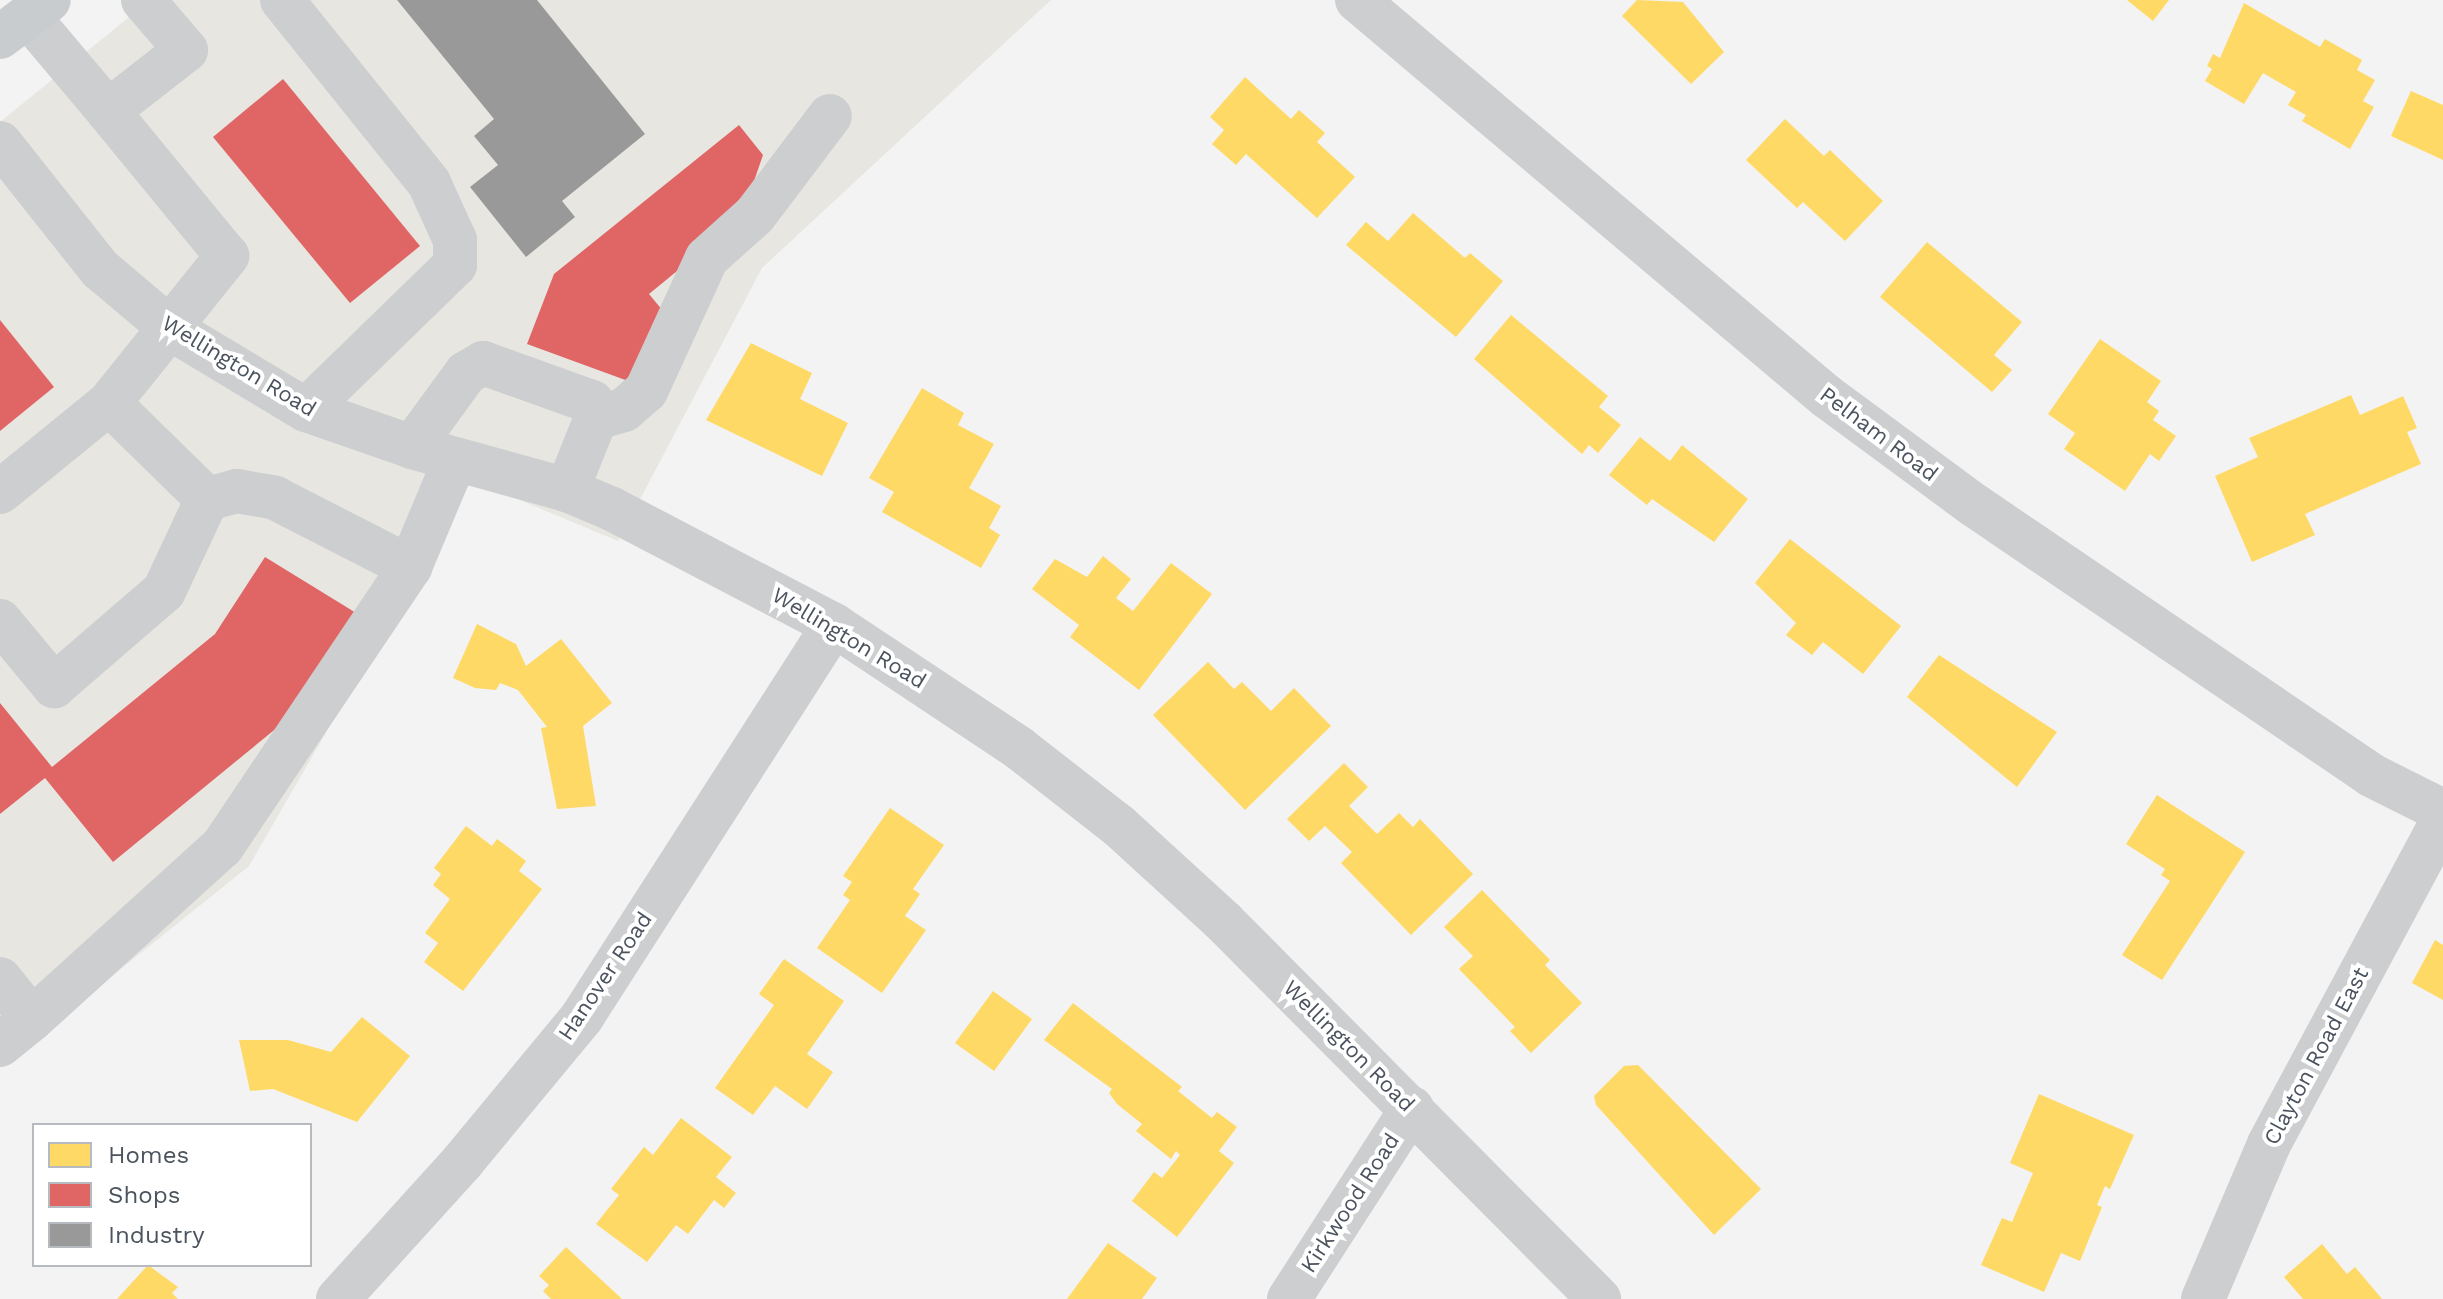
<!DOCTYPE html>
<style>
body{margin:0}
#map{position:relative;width:2443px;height:1299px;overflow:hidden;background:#f3f3f3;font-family:"Work Sans",sans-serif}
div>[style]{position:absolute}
.commercial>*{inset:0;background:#e7e6e1}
.homes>*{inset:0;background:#ffd966}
.shops>*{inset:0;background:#e06666}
.industry>*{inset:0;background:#999}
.minor>*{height:44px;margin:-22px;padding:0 22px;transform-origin:22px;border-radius:22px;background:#cdced0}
.major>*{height:44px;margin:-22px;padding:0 22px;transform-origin:22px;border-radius:22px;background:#c9cccf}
span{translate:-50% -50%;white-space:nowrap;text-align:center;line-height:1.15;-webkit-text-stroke:8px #fff;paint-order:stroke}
.street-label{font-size:22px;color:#4b535e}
.legend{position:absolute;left:32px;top:1123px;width:280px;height:144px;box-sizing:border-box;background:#fff;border:2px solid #b7babf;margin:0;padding:10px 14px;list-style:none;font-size:24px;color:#4b535e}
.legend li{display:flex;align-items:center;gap:16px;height:40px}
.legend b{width:40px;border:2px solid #b7babf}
</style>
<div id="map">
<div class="commercial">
<i style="clip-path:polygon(150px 0,1051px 0,762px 268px,618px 541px,472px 480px,249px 866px,0 1066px,0 122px)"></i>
</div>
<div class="homes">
<i style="clip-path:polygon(1637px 0,1683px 2px,1724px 52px,1691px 84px,1622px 16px)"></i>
<i style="clip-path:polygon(2127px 0,2169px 0,2153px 21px)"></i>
<i style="clip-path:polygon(2244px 3px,2320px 47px,2325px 39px,2362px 60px,2357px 70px,2375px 80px,2363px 101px,2374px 107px,2350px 149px,2302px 121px,2306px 115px,2288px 105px,2296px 92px,2263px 73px,2244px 104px,2205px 81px,2212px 69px,2207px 66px,2213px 54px,2220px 58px)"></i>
<i style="clip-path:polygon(1245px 77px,1291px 119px,1299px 110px,1325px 133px,1317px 142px,1355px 177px,1317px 218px,1246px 154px,1236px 165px,1212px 144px,1224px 130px,1210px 117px)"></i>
<i style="clip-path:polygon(2411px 91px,2443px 105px,2443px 160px,2391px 136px)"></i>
<i style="clip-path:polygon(1785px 119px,1824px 156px,1830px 150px,1883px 201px,1845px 241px,1803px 202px,1797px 208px,1746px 160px)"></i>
<i style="clip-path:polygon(1413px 213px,1465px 258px,1470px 253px,1503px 281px,1456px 337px,1346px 245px,1366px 222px,1388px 241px)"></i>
<i style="clip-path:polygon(1927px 242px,2022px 322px,1994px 355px,2012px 370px,1992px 392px,1880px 297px)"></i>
<i style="clip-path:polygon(1511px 315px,1608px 396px,1599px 407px,1621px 425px,1598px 453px,1589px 445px,1582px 454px,1474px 359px)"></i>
<i style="clip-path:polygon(2100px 339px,2161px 381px,2147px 402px,2159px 411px,2153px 420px,2176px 436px,2159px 461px,2150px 454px,2125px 491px,2064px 449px,2075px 433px,2048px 414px)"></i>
<i style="clip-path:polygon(751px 343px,812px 373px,800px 399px,848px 423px,822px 476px,706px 420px)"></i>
<i style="clip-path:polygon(922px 388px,964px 413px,958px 425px,994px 444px,969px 488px,1001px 506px,989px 528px,1000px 535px,981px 568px,882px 512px,894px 492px,869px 478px)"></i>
<i style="clip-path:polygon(2351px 395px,2360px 415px,2403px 396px,2417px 428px,2407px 432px,2421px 464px,2305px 514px,2315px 535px,2252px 562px,2215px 476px,2258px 457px,2249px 438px)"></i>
<i style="clip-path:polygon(1640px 437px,1670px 461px,1682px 445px,1748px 499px,1714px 542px,1652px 499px,1647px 505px,1609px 475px)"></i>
<i style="clip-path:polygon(1790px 539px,1901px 626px,1863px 674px,1823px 642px,1812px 655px,1786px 635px,1796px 623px,1755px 583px)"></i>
<i style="clip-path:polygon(1103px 556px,1131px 579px,1116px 598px,1133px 611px,1171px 563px,1212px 594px,1139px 690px,1070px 637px,1079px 625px,1032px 589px,1055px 559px,1087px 577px)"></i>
<i style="clip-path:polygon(477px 624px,516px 644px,526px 666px,561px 639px,612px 703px,583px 726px,596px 806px,557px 809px,541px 728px,547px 727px,518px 690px,500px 683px,496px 690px,475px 688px,453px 678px)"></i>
<i style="clip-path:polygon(1939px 655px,2057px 732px,2017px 787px,1907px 697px)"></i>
<i style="clip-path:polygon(1208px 662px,1234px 689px,1242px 682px,1271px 711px,1294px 688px,1331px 726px,1245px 810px,1153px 715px)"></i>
<i style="clip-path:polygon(1344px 763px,1368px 787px,1349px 806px,1377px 834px,1399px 813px,1413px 827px,1420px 819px,1473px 874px,1411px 935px,1341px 863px,1352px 852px,1325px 826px,1309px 841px,1287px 819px)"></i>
<i style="clip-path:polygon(2157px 795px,2245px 852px,2162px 980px,2122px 955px,2170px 881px,2161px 875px,2165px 869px,2126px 844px)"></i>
<i style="clip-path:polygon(890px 808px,944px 845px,913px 889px,920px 894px,905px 916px,926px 930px,882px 993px,817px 948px,850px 900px,843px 895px,852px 882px,843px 876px)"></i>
<i style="clip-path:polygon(466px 826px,492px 846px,497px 839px,526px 861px,519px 871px,542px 889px,463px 991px,424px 962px,438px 943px,425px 933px,450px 899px,433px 885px,441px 874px,434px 868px)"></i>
<i style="clip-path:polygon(1482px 890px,1550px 960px,1545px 965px,1582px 1003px,1531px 1053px,1510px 1031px,1515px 1027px,1459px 969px,1473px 956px,1444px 927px)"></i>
<i style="clip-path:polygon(2435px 940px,2443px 945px,2443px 1000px,2412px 983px)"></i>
<i style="clip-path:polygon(784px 959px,844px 1001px,807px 1054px,833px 1072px,807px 1109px,775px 1086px,753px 1115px,715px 1088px,774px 1005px,759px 994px)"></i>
<i style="clip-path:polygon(993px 991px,1032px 1019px,994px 1071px,955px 1043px)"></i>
<i style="clip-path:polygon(1073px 1003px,1182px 1087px,1178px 1091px,1212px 1118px,1217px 1112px,1237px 1127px,1219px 1151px,1234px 1163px,1177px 1237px,1132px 1201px,1154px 1172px,1162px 1178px,1180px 1155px,1176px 1151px,1171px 1159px,1136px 1131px,1142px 1124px,1117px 1104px,1109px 1093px,1112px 1089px,1044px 1040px)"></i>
<i style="clip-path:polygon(362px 1017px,410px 1056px,357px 1122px,273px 1089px,250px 1091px,239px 1040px,288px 1040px,331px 1052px)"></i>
<i style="clip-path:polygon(1638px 1065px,1761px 1189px,1714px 1235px,1596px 1105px,1594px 1096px,1624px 1066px)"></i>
<i style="clip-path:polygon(2039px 1094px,2134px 1135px,2110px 1189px,2105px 1186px,2097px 1205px,2102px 1207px,2080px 1261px,2061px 1253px,2044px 1292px,1981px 1265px,2002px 1218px,2012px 1222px,2033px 1173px,2010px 1163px)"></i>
<i style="clip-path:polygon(681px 1118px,732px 1157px,716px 1177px,736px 1193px,724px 1208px,714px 1200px,688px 1234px,676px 1225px,647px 1262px,596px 1224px,619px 1195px,611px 1189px,644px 1147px,653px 1155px)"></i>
<i style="clip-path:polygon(1108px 1243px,1157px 1278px,1142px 1299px,1067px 1299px)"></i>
<i style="clip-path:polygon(2322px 1244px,2347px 1274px,2355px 1267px,2382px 1299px,2303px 1299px,2284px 1277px)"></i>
<i style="clip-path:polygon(566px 1247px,622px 1299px,551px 1299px,543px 1291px,549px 1285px,539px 1276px)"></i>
<i style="clip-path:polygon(148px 1265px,178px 1287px,172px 1293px,178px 1299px,117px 1299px)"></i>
</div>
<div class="shops">
<i style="clip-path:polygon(283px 79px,420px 246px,350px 303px,213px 137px)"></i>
<i style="clip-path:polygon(739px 125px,763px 155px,753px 184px,765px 199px,649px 294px,668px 317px,639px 385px,527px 344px,554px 274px)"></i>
<i style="clip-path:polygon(0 320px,54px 387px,0 431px)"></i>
<i style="clip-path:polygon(265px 557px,361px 616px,284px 722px,113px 862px,45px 778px,0 814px,0 703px,52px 767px,215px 634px)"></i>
</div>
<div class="industry">
<i style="clip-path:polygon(397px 0,537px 0,645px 134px,562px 201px,575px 217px,526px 257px,470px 187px,498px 165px,474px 136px,494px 119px)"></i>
</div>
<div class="minor">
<i style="left:282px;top:0;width:235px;rotate:51.2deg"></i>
<i style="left:429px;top:183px;width:63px;rotate:65.5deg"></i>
<i style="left:455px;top:240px;width:25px;rotate:90deg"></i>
<i style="left:455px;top:265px;width:208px;rotate:135.8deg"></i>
<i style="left:1357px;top:0;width:614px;rotate:40.18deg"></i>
<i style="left:1826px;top:396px;width:184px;rotate:36.4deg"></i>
<i style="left:1974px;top:505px;width:480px;rotate:34.2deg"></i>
<i style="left:2371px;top:775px;width:80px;rotate:26.6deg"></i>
<i style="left:28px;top:16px;width:124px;rotate:49.9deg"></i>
<i style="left:108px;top:111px;width:99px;rotate:-38deg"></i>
<i style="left:186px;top:50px;width:66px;rotate:-130.7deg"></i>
<i style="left:0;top:143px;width:161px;rotate:51.6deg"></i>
<i style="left:100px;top:269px;width:93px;rotate:40.2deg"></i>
<i style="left:171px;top:329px;width:157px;rotate:31deg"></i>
<i style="left:306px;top:410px;width:112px;rotate:19.2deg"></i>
<i style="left:412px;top:447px;width:161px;rotate:15.5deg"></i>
<i style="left:567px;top:490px;width:49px;rotate:22.9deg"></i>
<i style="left:612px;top:509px;width:250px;rotate:27.6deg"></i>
<i style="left:834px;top:625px;width:222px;rotate:33.6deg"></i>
<i style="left:1019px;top:748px;width:127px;rotate:38deg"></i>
<i style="left:1119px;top:826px;width:142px;rotate:42.4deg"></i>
<i style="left:1224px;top:922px;width:532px;rotate:45.15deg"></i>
<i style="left:109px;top:403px;width:137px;rotate:44.4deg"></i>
<i style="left:596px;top:418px;width:29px;rotate:-16deg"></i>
<i style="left:624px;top:410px;width:29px;rotate:-41deg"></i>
<i style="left:646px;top:391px;width:146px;rotate:-65.4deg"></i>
<i style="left:707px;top:258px;width:64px;rotate:-41.9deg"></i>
<i style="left:755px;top:215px;width:124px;rotate:-52.9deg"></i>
<i style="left:412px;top:447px;width:92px;rotate:-53.9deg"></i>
<i style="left:466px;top:373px;width:20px;rotate:-30deg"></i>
<i style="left:483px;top:363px;width:116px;rotate:19.7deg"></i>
<i style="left:592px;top:402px;width:16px;rotate:76deg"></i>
<i style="left:596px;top:418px;width:78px;rotate:111.9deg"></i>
<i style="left:0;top:492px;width:141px;rotate:-39.2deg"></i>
<i style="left:109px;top:403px;width:189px;rotate:-51.2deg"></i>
<i style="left:227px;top:256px;width:188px;rotate:-129.4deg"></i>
<i style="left:0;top:621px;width:85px;rotate:50.3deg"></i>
<i style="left:54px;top:686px;width:145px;rotate:-40.8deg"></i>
<i style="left:164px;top:591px;width:102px;rotate:-64.9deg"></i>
<i style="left:207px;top:499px;width:31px;rotate:-15deg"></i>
<i style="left:237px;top:491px;width:39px;rotate:10deg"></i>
<i style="left:275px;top:498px;width:152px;rotate:27.1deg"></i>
<i style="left:410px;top:567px;width:116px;rotate:-67.2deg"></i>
<i style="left:0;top:979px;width:51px;rotate:51.3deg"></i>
<i style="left:32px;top:1019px;width:256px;rotate:-42.2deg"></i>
<i style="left:222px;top:847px;width:337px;rotate:-56.1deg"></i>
<i style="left:0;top:1045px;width:41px;rotate:-39.1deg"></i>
<i style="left:338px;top:1299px;width:186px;rotate:-47.8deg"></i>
<i style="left:463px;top:1161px;width:187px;rotate:-50.4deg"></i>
<i style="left:582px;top:1017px;width:466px;rotate:-57.3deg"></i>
<i style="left:1289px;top:1299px;width:227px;rotate:-57.2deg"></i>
<i style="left:2203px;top:1299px;width:168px;rotate:-66.9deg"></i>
<i style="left:2269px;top:1144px;width:368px;rotate:-61.8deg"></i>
</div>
<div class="major">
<i style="left:0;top:37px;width:61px;rotate:-37.1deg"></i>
</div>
<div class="street-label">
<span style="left:239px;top:366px;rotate:31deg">Wellington Road</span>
<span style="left:1879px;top:434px;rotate:37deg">Pelham Road</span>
<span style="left:849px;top:638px;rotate:31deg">Wellington Road</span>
<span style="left:605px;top:976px;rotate:-56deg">Hanover Road</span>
<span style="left:1349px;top:1046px;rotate:45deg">Wellington Road</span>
<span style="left:2316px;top:1056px;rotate:-62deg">Clayton Road East</span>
<span style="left:1350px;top:1203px;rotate:-57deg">Kirkwood Road</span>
</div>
<ul class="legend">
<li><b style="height:22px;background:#ffd966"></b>Homes</li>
<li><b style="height:22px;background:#e06666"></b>Shops</li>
<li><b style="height:22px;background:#999"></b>Industry</li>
</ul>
</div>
